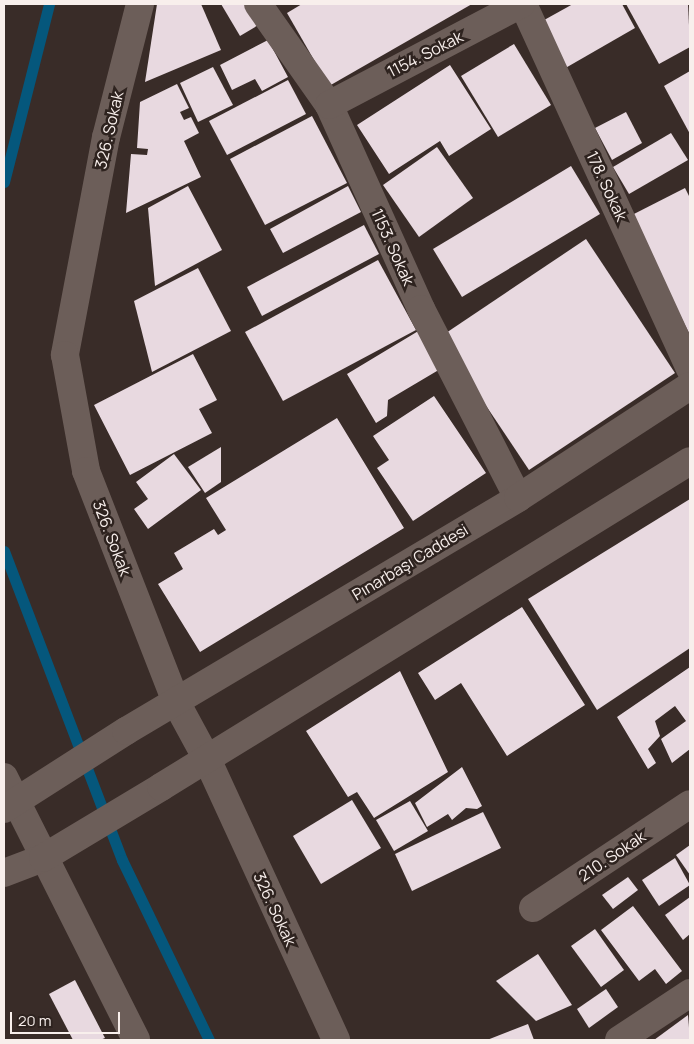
<!DOCTYPE html>
<meta charset="utf-8">
<style>
body{margin:0}
#map{position:relative;width:694px;height:1044px;overflow:hidden;background:#392c28;font-family:Manrope,sans-serif}
div>[style]{position:absolute}
.stream>*{height:11px;margin:-5.5px;padding:0 5.5px;transform-origin:5.5px;border-radius:5.5px;background:#05577c}
.building>*{inset:0;background:#e8d9e0}
.minor>*{height:28px;margin:-14px;padding:0 14px;transform-origin:14px;border-radius:14px;background:#6c5e59}
.tertiary>*{height:28px;margin:-14px;padding:0 14px;transform-origin:14px;border-radius:14px;background:#6c5e59}
span{translate:-50% -50%;white-space:nowrap;text-align:center;line-height:1.15;-webkit-text-stroke:5px #2e231f;paint-order:stroke}
.street-label{font-size:16px;color:#f8efec}
.frame{position:absolute;inset:0;border:5px solid #f8efec;pointer-events:none}
.scale{position:absolute;left:10px;top:1012px;width:110px;height:22px;box-sizing:border-box;border:2px solid #f8efec;border-top:0;padding-left:6px;font-size:15px;line-height:18px;white-space:nowrap;color:#f8efec;-webkit-text-stroke:4px #2e231f;paint-order:stroke}
</style>
<div id="map">
<div class="stream">
<i style="left:4px;top:182px;width:184px;rotate:-75.8deg"></i>
<i style="left:4px;top:551px;width:331px;rotate:69.1deg"></i>
<i style="left:122px;top:860px;width:200px;rotate:64.2deg"></i>
</div>
<div class="building">
<i style="clip-path:polygon(157px 4px,201px 4px,221px 50px,145px 82px)"></i>
<i style="clip-path:polygon(221px 4px,248px 4px,260px 24px,240px 36px)"></i>
<i style="clip-path:polygon(302px 4px,472px 4px,329px 86px,287px 13px)"></i>
<i style="clip-path:polygon(573px 4px,622px 4px,635px 28px,562px 70px,537px 24px)"></i>
<i style="clip-path:polygon(626px 4px,688px 4px,690px 47px,659px 64px)"></i>
<i style="clip-path:polygon(268px 40px,288px 77px,262px 91px,255px 79px,232px 90px,220px 65px)"></i>
<i style="clip-path:polygon(514px 44px,551px 105px,498px 137px,461px 76px)"></i>
<i style="clip-path:polygon(450px 65px,491px 129px,449px 156px,440px 141px,389px 174px,357px 125px)"></i>
<i style="clip-path:polygon(213px 67px,233px 105px,198px 122px,180px 83px)"></i>
<i style="clip-path:polygon(690px 71px,690px 134px,664px 86px)"></i>
<i style="clip-path:polygon(288px 80px,306px 114px,227px 155px,209px 121px)"></i>
<i style="clip-path:polygon(177px 84px,189px 108px,180px 112px,184px 120px,191px 117px,199px 133px,184px 141px,201px 177px,126px 213px,131px 154px,147px 155px,148px 149px,137px 148px,140px 102px)"></i>
<i style="clip-path:polygon(626px 112px,642px 143px,612px 160px,595px 128px)"></i>
<i style="clip-path:polygon(312px 116px,347px 183px,265px 225px,230px 159px)"></i>
<i style="clip-path:polygon(671px 133px,688px 160px,629px 194px,613px 167px)"></i>
<i style="clip-path:polygon(437px 147px,473px 198px,419px 237px,383px 185px)"></i>
<i style="clip-path:polygon(571px 166px,600px 214px,462px 297px,433px 249px)"></i>
<i style="clip-path:polygon(188px 186px,222px 250px,155px 286px,148px 208px)"></i>
<i style="clip-path:polygon(348px 186px,361px 212px,283px 253px,270px 229px)"></i>
<i style="clip-path:polygon(685px 188px,690px 198px,690px 335px,630px 216px)"></i>
<i style="clip-path:polygon(364px 225px,379px 254px,262px 316px,247px 287px)"></i>
<i style="clip-path:polygon(586px 239px,675px 373px,529px 470px,440px 337px)"></i>
<i style="clip-path:polygon(378px 260px,416px 330px,283px 401px,245px 332px)"></i>
<i style="clip-path:polygon(198px 268px,231px 331px,152px 372px,134px 301px)"></i>
<i style="clip-path:polygon(420px 330px,442px 368px,388px 400px,387px 416px,376px 423px,347px 374px)"></i>
<i style="clip-path:polygon(193px 354px,217px 400px,199px 409px,212px 433px,130px 475px,94px 405px)"></i>
<i style="clip-path:polygon(434px 396px,486px 473px,413px 521px,377px 468px,389px 460px,373px 436px)"></i>
<i style="clip-path:polygon(337px 418px,404px 528px,200px 652px,158px 584px,183px 569px,174px 553px,214px 529px,218px 535px,226px 530px,206px 498px)"></i>
<i style="clip-path:polygon(221px 447px,221px 482px,205px 493px,188px 467px)"></i>
<i style="clip-path:polygon(174px 454px,201px 490px,148px 529px,134px 509px,148px 499px,136px 482px)"></i>
<i style="clip-path:polygon(690px 499px,690px 648px,597px 710px,528px 599px)"></i>
<i style="clip-path:polygon(522px 607px,585px 705px,507px 756px,461px 683px,435px 700px,418px 673px)"></i>
<i style="clip-path:polygon(690px 667px,690px 749px,672px 763px,661px 739px,686px 721px,675px 706px,655px 721px,660px 736px,648px 749px,656px 763px,648px 769px,617px 717px)"></i>
<i style="clip-path:polygon(400px 671px,448px 772px,374px 818px,357px 792px,348px 797px,306px 731px)"></i>
<i style="clip-path:polygon(462px 767px,482px 806px,477px 809px,466px 808px,452px 820px,448px 814px,427px 827px,415px 803px)"></i>
<i style="clip-path:polygon(352px 800px,381px 848px,321px 884px,293px 836px)"></i>
<i style="clip-path:polygon(410px 801px,428px 831px,394px 851px,376px 820px)"></i>
<i style="clip-path:polygon(483px 812px,501px 848px,412px 891px,395px 854px)"></i>
<i style="clip-path:polygon(690px 845px,690px 875px,676px 855px)"></i>
<i style="clip-path:polygon(675px 858px,690px 885px,659px 906px,642px 880px)"></i>
<i style="clip-path:polygon(628px 877px,638px 890px,613px 909px,602px 895px)"></i>
<i style="clip-path:polygon(690px 897px,690px 934px,683px 940px,665px 915px)"></i>
<i style="clip-path:polygon(633px 906px,682px 971px,666px 984px,655px 969px,639px 981px,601px 930px)"></i>
<i style="clip-path:polygon(595px 929px,624px 970px,601px 987px,571px 946px)"></i>
<i style="clip-path:polygon(538px 954px,572px 1005px,536px 1021px,496px 981px)"></i>
<i style="clip-path:polygon(75px 980px,105px 1038px,100px 1040px,73px 1040px,49px 994px)"></i>
<i style="clip-path:polygon(606px 989px,618px 1007px,589px 1028px,577px 1009px)"></i>
<i style="clip-path:polygon(688px 1015px,690px 1040px,654px 1040px)"></i>
<i style="clip-path:polygon(528px 1024px,534px 1040px,487px 1040px)"></i>
</div>
<div class="minor">
<i style="left:258px;top:4px;width:123px;rotate:54.9deg"></i>
<i style="left:329px;top:105px;width:224px;rotate:65.7deg"></i>
<i style="left:421px;top:309px;width:212px;rotate:62.8deg"></i>
<i style="left:523px;top:4px;width:401px;rotate:65.4deg"></i>
<i style="left:329px;top:105px;width:217px;rotate:-27.7deg"></i>
<i style="left:533px;top:908px;width:188px;rotate:-33.5deg"></i>
<i style="left:619px;top:1040px;width:85px;rotate:-33.5deg"></i>
</div>
<div class="tertiary">
<i style="left:140px;top:4px;width:137px;rotate:104.3deg"></i>
<i style="left:106px;top:137px;width:222px;rotate:100.7deg"></i>
<i style="left:65px;top:355px;width:118px;rotate:79.7deg"></i>
<i style="left:86px;top:471px;width:248px;rotate:68.7deg"></i>
<i style="left:176px;top:702px;width:65px;rotate:61.5deg"></i>
<i style="left:207px;top:759px;width:309px;rotate:65.3deg"></i>
<i style="left:4px;top:777px;width:294px;rotate:63.3deg"></i>
<i style="left:4px;top:809px;width:145px;rotate:-32.6deg"></i>
<i style="left:126px;top:731px;width:456px;rotate:-30.7deg"></i>
<i style="left:518px;top:498px;width:205px;rotate:-33.1deg"></i>
<i style="left:4px;top:873px;width:42px;rotate:-21deg"></i>
<i style="left:43px;top:858px;width:138px;rotate:-31deg"></i>
<i style="left:161px;top:787px;width:621px;rotate:-31.64deg"></i>
</div>
<div class="street-label">
<span style="left:425px;top:54px;rotate:-27deg">1154. Sokak</span>
<span style="left:109px;top:130px;rotate:-77deg">326. Sokak</span>
<span style="left:607px;top:186px;rotate:65deg">178. Sokak</span>
<span style="left:393px;top:247px;rotate:66deg">1153. Sokak</span>
<span style="left:112px;top:538px;rotate:69deg">326. Sokak</span>
<span style="left:410px;top:562px;rotate:-31deg">Pınarbaşı Caddesi</span>
<span style="left:612px;top:856px;rotate:-34deg">210. Sokak</span>
<span style="left:275px;top:909px;rotate:65deg">326. Sokak</span>
</div>
<div class="frame"></div>
<div class="scale">20 m</div>
</div>
